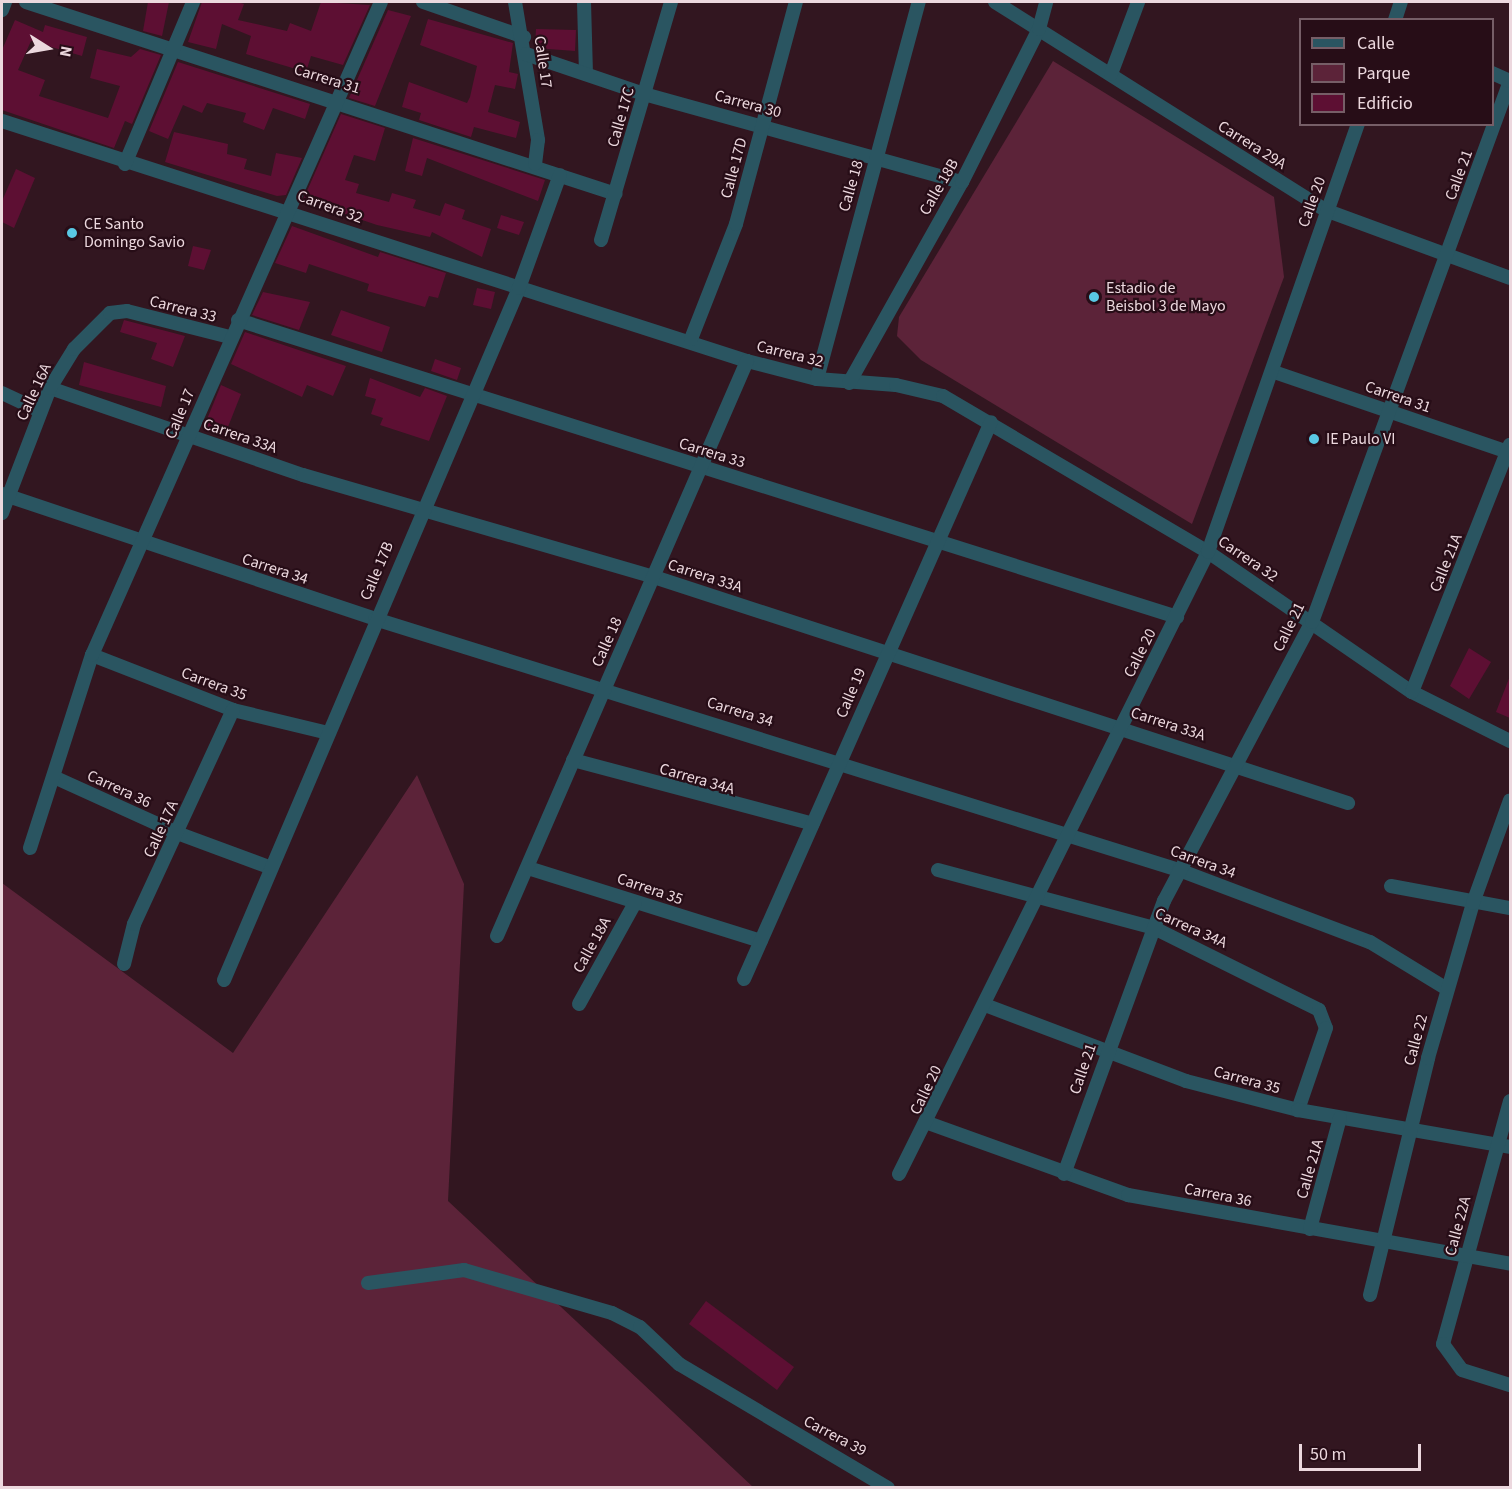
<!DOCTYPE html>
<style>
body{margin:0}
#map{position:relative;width:1512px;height:1489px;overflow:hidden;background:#321620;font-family:"Source Sans 3",sans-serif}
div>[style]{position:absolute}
.green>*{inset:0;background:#5c2339}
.building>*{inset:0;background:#5d0f33}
.street>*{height:14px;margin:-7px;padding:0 7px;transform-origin:7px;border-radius:7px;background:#2a5561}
.dots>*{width:16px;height:16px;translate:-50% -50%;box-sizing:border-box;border:3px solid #270d17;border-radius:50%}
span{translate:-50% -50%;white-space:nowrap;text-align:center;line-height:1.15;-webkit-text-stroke:4.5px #270d17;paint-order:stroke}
.street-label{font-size:16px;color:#ecd8de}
.poi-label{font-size:16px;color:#ecd8de}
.left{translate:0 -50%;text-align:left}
.frame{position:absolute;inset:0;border:3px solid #ecd8de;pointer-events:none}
.legend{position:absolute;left:1299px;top:18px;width:195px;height:108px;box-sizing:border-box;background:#270d17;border:2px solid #765e67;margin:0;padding:8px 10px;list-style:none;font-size:18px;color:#ecd8de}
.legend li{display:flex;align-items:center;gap:12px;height:30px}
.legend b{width:30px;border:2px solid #765e67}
.north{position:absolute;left:18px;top:18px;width:60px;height:60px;-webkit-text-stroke:4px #270d17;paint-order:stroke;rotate:101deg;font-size:16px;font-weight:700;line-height:24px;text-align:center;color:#ecd8de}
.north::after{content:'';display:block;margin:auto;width:21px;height:27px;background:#ecd8de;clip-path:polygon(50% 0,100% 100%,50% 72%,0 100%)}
.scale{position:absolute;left:1299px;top:1444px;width:122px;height:27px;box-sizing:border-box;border:3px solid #ecd8de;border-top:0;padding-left:8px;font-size:18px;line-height:21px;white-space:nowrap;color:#ecd8de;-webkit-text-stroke:4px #270d17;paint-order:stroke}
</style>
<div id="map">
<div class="green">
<i style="clip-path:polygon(1053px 61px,1274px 197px,1284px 277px,1192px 524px,921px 360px,897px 336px,899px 317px)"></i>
<i style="clip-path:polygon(417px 775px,464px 884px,448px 1201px,753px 1487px,2px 1487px,2px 883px,233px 1053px)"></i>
</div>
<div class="building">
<i style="clip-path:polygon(148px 2px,169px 2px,162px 36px,143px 31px)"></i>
<i style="clip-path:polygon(202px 2px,237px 2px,244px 4px,238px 20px,287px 31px,290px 23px,311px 31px,321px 2px,370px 5px,343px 65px,311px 56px,306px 72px,246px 54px,251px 36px,222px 24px,216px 49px,188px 42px)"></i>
<i style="clip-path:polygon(388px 10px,411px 16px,375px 106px,349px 98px)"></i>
<i style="clip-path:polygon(428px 19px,513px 43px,509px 72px,518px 74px,515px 89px,495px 85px,488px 112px,520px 122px,516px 138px,474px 127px,471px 137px,419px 120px,421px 113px,402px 107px,409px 82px,467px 103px,470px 97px,477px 66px,420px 45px)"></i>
<i style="clip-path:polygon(15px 20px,43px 32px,45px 25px,87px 37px,82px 56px,31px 41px,18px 70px,45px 80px,39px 96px,108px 118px,120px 86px,90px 78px,97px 49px,131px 57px,140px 49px,161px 55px,132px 124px,125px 121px,114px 148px,2px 110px,2px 50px)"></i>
<i style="clip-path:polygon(536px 29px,576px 30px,575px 51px,535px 48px)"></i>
<i style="clip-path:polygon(178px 62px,310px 104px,305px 119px,273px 108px,264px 130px,243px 122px,246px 113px,207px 103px,202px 113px,183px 105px,168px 139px,149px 131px)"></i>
<i style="clip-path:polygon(341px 114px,385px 128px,375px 161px,354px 155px,345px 180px,359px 184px,356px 193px,389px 202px,392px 193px,416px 200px,413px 208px,440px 216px,445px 203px,465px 210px,462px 219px,491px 229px,482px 257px,432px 232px,430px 237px,377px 225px,303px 200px)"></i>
<i style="clip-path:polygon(174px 132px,228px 144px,227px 154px,247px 159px,244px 169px,271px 176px,276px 153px,302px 158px,286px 195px,277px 196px,165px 162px)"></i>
<i style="clip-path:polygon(413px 138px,545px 180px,538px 201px,427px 158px,422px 176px,405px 171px)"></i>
<i style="clip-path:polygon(16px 169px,35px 178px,14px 228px,2px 222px,2px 201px)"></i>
<i style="clip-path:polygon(501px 215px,524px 222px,519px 235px,497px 228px)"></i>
<i style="clip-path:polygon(292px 226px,378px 257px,380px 252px,446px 273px,438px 298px,429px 296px,425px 307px,367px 291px,369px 284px,309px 264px,306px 273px,275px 263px)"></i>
<i style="clip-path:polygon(193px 246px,211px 250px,204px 270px,188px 266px)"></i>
<i style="clip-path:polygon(477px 288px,495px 292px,491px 309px,473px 305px)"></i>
<i style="clip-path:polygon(263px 292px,310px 302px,299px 330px,252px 315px)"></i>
<i style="clip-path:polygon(341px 310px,390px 327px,382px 352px,331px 335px)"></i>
<i style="clip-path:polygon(124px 320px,185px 336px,173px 367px,151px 359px,157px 343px,120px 332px)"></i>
<i style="clip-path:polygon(245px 332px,346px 366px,333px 396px,307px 385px,302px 397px,231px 364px)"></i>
<i style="clip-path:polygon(435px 359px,461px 368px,457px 380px,431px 371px)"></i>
<i style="clip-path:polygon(84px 362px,166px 386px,161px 407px,79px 385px)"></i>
<i style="clip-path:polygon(370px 378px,420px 397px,425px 388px,447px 396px,429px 441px,380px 425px,383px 418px,371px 414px,376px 399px,365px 396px)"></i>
<i style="clip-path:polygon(221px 385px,241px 394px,224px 437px,203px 429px)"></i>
<i style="clip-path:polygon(1469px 648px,1491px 662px,1469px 699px,1450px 686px)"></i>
<i style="clip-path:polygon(1510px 676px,1510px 718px,1496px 712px)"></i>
<i style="clip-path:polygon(706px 1301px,794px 1367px,777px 1390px,689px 1324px)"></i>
</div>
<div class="street">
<i style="left:26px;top:2px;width:620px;rotate:18.03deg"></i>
<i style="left:423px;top:2px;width:107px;rotate:19.1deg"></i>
<i style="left:515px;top:2px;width:140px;rotate:80.5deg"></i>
<i style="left:538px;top:140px;width:24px;rotate:97deg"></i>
<i style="left:584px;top:2px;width:72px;rotate:88.4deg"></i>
<i style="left:995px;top:2px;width:390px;rotate:32.2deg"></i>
<i style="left:1325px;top:210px;width:197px;rotate:20.2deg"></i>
<i style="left:2px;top:10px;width:9px;rotate:-69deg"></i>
<i style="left:1395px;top:20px;width:19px;rotate:-72deg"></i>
<i style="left:526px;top:54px;width:125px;rotate:18.7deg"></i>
<i style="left:644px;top:94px;width:330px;rotate:15.5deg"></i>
<i style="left:1111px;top:74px;width:77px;rotate:-69.4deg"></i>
<i style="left:2px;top:121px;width:783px;rotate:17.86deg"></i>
<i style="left:747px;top:361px;width:72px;rotate:14.4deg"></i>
<i style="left:817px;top:379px;width:79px;rotate:4.3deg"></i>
<i style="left:896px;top:385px;width:48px;rotate:13.2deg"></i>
<i style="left:943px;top:396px;width:308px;rotate:30.5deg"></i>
<i style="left:1208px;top:552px;width:247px;rotate:34.5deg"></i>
<i style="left:1412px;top:692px;width:110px;rotate:26.6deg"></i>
<i style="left:125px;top:164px;width:176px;rotate:-67.2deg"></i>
<i style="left:601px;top:240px;width:248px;rotate:-73.6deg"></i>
<i style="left:238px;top:320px;width:985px;rotate:17.55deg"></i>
<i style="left:691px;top:339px;width:123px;rotate:-68.6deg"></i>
<i style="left:736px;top:224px;width:230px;rotate:-74.9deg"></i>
<i style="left:1274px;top:372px;width:250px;rotate:18.9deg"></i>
<i style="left:817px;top:379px;width:391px;rotate:-74.9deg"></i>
<i style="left:849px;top:383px;width:231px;rotate:-60.7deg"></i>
<i style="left:962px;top:182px;width:171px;rotate:-63.3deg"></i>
<i style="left:1039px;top:29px;width:28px;rotate:-75deg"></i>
<i style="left:50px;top:388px;width:268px;rotate:19deg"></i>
<i style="left:303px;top:475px;width:366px;rotate:16.2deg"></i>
<i style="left:654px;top:577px;width:730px;rotate:18.04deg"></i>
<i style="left:2px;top:393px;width:42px;rotate:25.3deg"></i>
<i style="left:2px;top:494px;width:393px;rotate:18.5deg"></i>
<i style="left:375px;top:619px;width:842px;rotate:17.34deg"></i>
<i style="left:1179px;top:870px;width:204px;rotate:20.7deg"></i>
<i style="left:1370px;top:942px;width:90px;rotate:31.4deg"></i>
<i style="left:2px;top:513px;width:134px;rotate:-69deg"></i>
<i style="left:50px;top:388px;width:46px;rotate:-58.4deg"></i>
<i style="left:74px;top:349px;width:51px;rotate:-45deg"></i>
<i style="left:110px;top:313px;width:17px;rotate:-7deg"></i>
<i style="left:127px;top:311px;width:106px;rotate:14.2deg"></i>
<i style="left:92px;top:655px;width:151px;rotate:21.3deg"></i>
<i style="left:233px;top:710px;width:98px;rotate:13.6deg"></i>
<i style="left:1412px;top:692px;width:266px;rotate:-68.4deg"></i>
<i style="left:573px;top:760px;width:248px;rotate:14.9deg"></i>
<i style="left:56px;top:778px;width:133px;rotate:24.4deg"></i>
<i style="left:177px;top:833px;width:98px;rotate:20.3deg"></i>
<i style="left:30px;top:848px;width:203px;rotate:-72.2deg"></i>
<i style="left:92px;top:655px;width:714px;rotate:-66.13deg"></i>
<i style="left:528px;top:868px;width:244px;rotate:17.4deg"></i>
<i style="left:938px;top:870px;width:224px;rotate:15deg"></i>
<i style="left:1154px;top:928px;width:184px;rotate:26.4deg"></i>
<i style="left:1319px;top:1010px;width:19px;rotate:69deg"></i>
<i style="left:1326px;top:1028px;width:87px;rotate:108.9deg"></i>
<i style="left:1391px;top:886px;width:121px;rotate:10.5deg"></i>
<i style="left:497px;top:936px;width:627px;rotate:-66.5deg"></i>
<i style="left:124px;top:964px;width:41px;rotate:-76deg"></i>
<i style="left:134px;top:924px;width:236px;rotate:-65.2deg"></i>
<i style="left:744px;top:979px;width:609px;rotate:-66.09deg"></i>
<i style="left:224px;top:980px;width:752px;rotate:-66.91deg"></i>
<i style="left:519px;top:288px;width:120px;rotate:-70.1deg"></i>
<i style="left:579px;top:1004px;width:115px;rotate:-61deg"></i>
<i style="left:985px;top:1005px;width:215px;rotate:20.7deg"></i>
<i style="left:1186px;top:1081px;width:116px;rotate:14.5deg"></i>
<i style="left:1298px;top:1110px;width:215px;rotate:9.9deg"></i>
<i style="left:1510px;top:1101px;width:252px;rotate:105.4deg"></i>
<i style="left:1443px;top:1344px;width:32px;rotate:54deg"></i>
<i style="left:1462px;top:1370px;width:50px;rotate:17.4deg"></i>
<i style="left:928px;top:1123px;width:213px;rotate:19.8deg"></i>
<i style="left:1128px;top:1195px;width:388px;rotate:10.2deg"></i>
<i style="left:899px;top:1174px;width:695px;rotate:-63.58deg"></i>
<i style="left:1208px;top:552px;width:454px;rotate:-70.7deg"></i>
<i style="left:1064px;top:1174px;width:291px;rotate:-69.9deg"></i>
<i style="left:1164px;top:901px;width:316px;rotate:-62.1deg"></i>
<i style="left:1312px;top:622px;width:576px;rotate:-69.9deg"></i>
<i style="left:1510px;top:81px;width:20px;rotate:-156deg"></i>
<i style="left:1310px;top:1229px;width:115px;rotate:-74.9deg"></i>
<i style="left:368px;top:1283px;width:97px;rotate:-7.7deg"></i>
<i style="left:464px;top:1270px;width:154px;rotate:16.2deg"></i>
<i style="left:612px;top:1313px;width:31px;rotate:27deg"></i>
<i style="left:640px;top:1327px;width:54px;rotate:43.5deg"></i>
<i style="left:679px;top:1364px;width:243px;rotate:30.7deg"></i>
<i style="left:1370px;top:1295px;width:244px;rotate:-76.2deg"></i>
<i style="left:1428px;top:1058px;width:161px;rotate:-73.8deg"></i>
<i style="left:1473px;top:903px;width:109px;rotate:-70.2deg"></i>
</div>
<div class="dots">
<i style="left:72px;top:233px;background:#59c8e4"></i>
<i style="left:1094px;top:297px;background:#59c8e4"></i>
<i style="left:1314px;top:439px;background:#59c8e4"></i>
</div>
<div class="street-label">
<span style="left:543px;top:62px;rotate:82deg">Calle 17</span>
<span style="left:327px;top:79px;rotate:17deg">Carrera 31</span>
<span style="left:748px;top:104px;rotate:15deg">Carrera 30</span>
<span style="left:621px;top:117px;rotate:-74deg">Calle 17C</span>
<span style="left:1252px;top:145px;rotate:32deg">Carrera 29A</span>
<span style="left:734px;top:168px;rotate:-75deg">Calle 17D</span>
<span style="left:1459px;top:175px;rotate:-70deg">Calle 21</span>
<span style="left:851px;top:186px;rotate:-74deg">Calle 18</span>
<span style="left:939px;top:187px;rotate:-60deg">Calle 18B</span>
<span style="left:1312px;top:202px;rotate:-70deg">Calle 20</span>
<span style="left:330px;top:207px;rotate:20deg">Carrera 32</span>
<span style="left:183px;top:309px;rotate:14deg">Carrera 33</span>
<span style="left:790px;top:354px;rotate:14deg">Carrera 32</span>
<span style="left:34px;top:392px;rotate:-65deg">Calle 16A</span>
<span style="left:1398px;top:397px;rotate:19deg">Carrera 31</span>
<span style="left:180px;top:414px;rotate:-67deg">Calle 17</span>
<span style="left:240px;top:436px;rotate:19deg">Carrera 33A</span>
<span style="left:712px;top:453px;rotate:17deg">Carrera 33</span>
<span style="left:1248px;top:559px;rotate:34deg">Carrera 32</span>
<span style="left:1446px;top:563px;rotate:-68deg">Calle 21A</span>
<span style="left:275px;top:569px;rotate:18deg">Carrera 34</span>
<span style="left:377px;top:571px;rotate:-67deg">Calle 17B</span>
<span style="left:705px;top:576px;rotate:18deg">Carrera 33A</span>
<span style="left:1289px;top:627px;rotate:-64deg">Calle 21</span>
<span style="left:607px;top:642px;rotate:-66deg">Calle 18</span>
<span style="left:1140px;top:653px;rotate:-63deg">Calle 20</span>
<span style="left:214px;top:684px;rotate:20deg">Carrera 35</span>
<span style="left:851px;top:693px;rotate:-67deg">Calle 19</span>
<span style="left:740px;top:712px;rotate:17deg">Carrera 34</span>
<span style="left:1168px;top:724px;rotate:18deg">Carrera 33A</span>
<span style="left:697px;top:779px;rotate:16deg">Carrera 34A</span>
<span style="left:119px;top:789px;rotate:25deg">Carrera 36</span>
<span style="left:161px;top:829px;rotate:-65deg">Calle 17A</span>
<span style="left:1203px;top:862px;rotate:20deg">Carrera 34</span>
<span style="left:650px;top:889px;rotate:19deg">Carrera 35</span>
<span style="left:1191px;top:928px;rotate:24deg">Carrera 34A</span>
<span style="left:592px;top:945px;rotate:-61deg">Calle 18A</span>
<span style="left:1416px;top:1040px;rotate:-75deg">Calle 22</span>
<span style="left:1083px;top:1069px;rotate:-71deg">Calle 21</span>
<span style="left:1247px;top:1080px;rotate:15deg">Carrera 35</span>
<span style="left:926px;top:1090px;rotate:-64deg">Calle 20</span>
<span style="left:1310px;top:1169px;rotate:-74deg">Calle 21A</span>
<span style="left:1218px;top:1195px;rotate:11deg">Carrera 36</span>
<span style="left:1458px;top:1226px;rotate:-75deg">Calle 22A</span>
<span style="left:835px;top:1436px;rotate:28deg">Carrera 39</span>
</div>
<div class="poi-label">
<span class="left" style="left:84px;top:233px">CE Santo<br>Domingo Savio</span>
<span class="left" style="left:1106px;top:297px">Estadio de<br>Beisbol 3 de Mayo</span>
<span class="left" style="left:1326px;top:439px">IE Paulo VI</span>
</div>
<div class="frame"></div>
<ul class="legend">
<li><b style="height:8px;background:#2a5561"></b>Calle</li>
<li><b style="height:16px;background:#5c2339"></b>Parque</li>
<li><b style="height:16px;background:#5d0f33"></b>Edificio</li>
</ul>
<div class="north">N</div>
<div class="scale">50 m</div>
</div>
